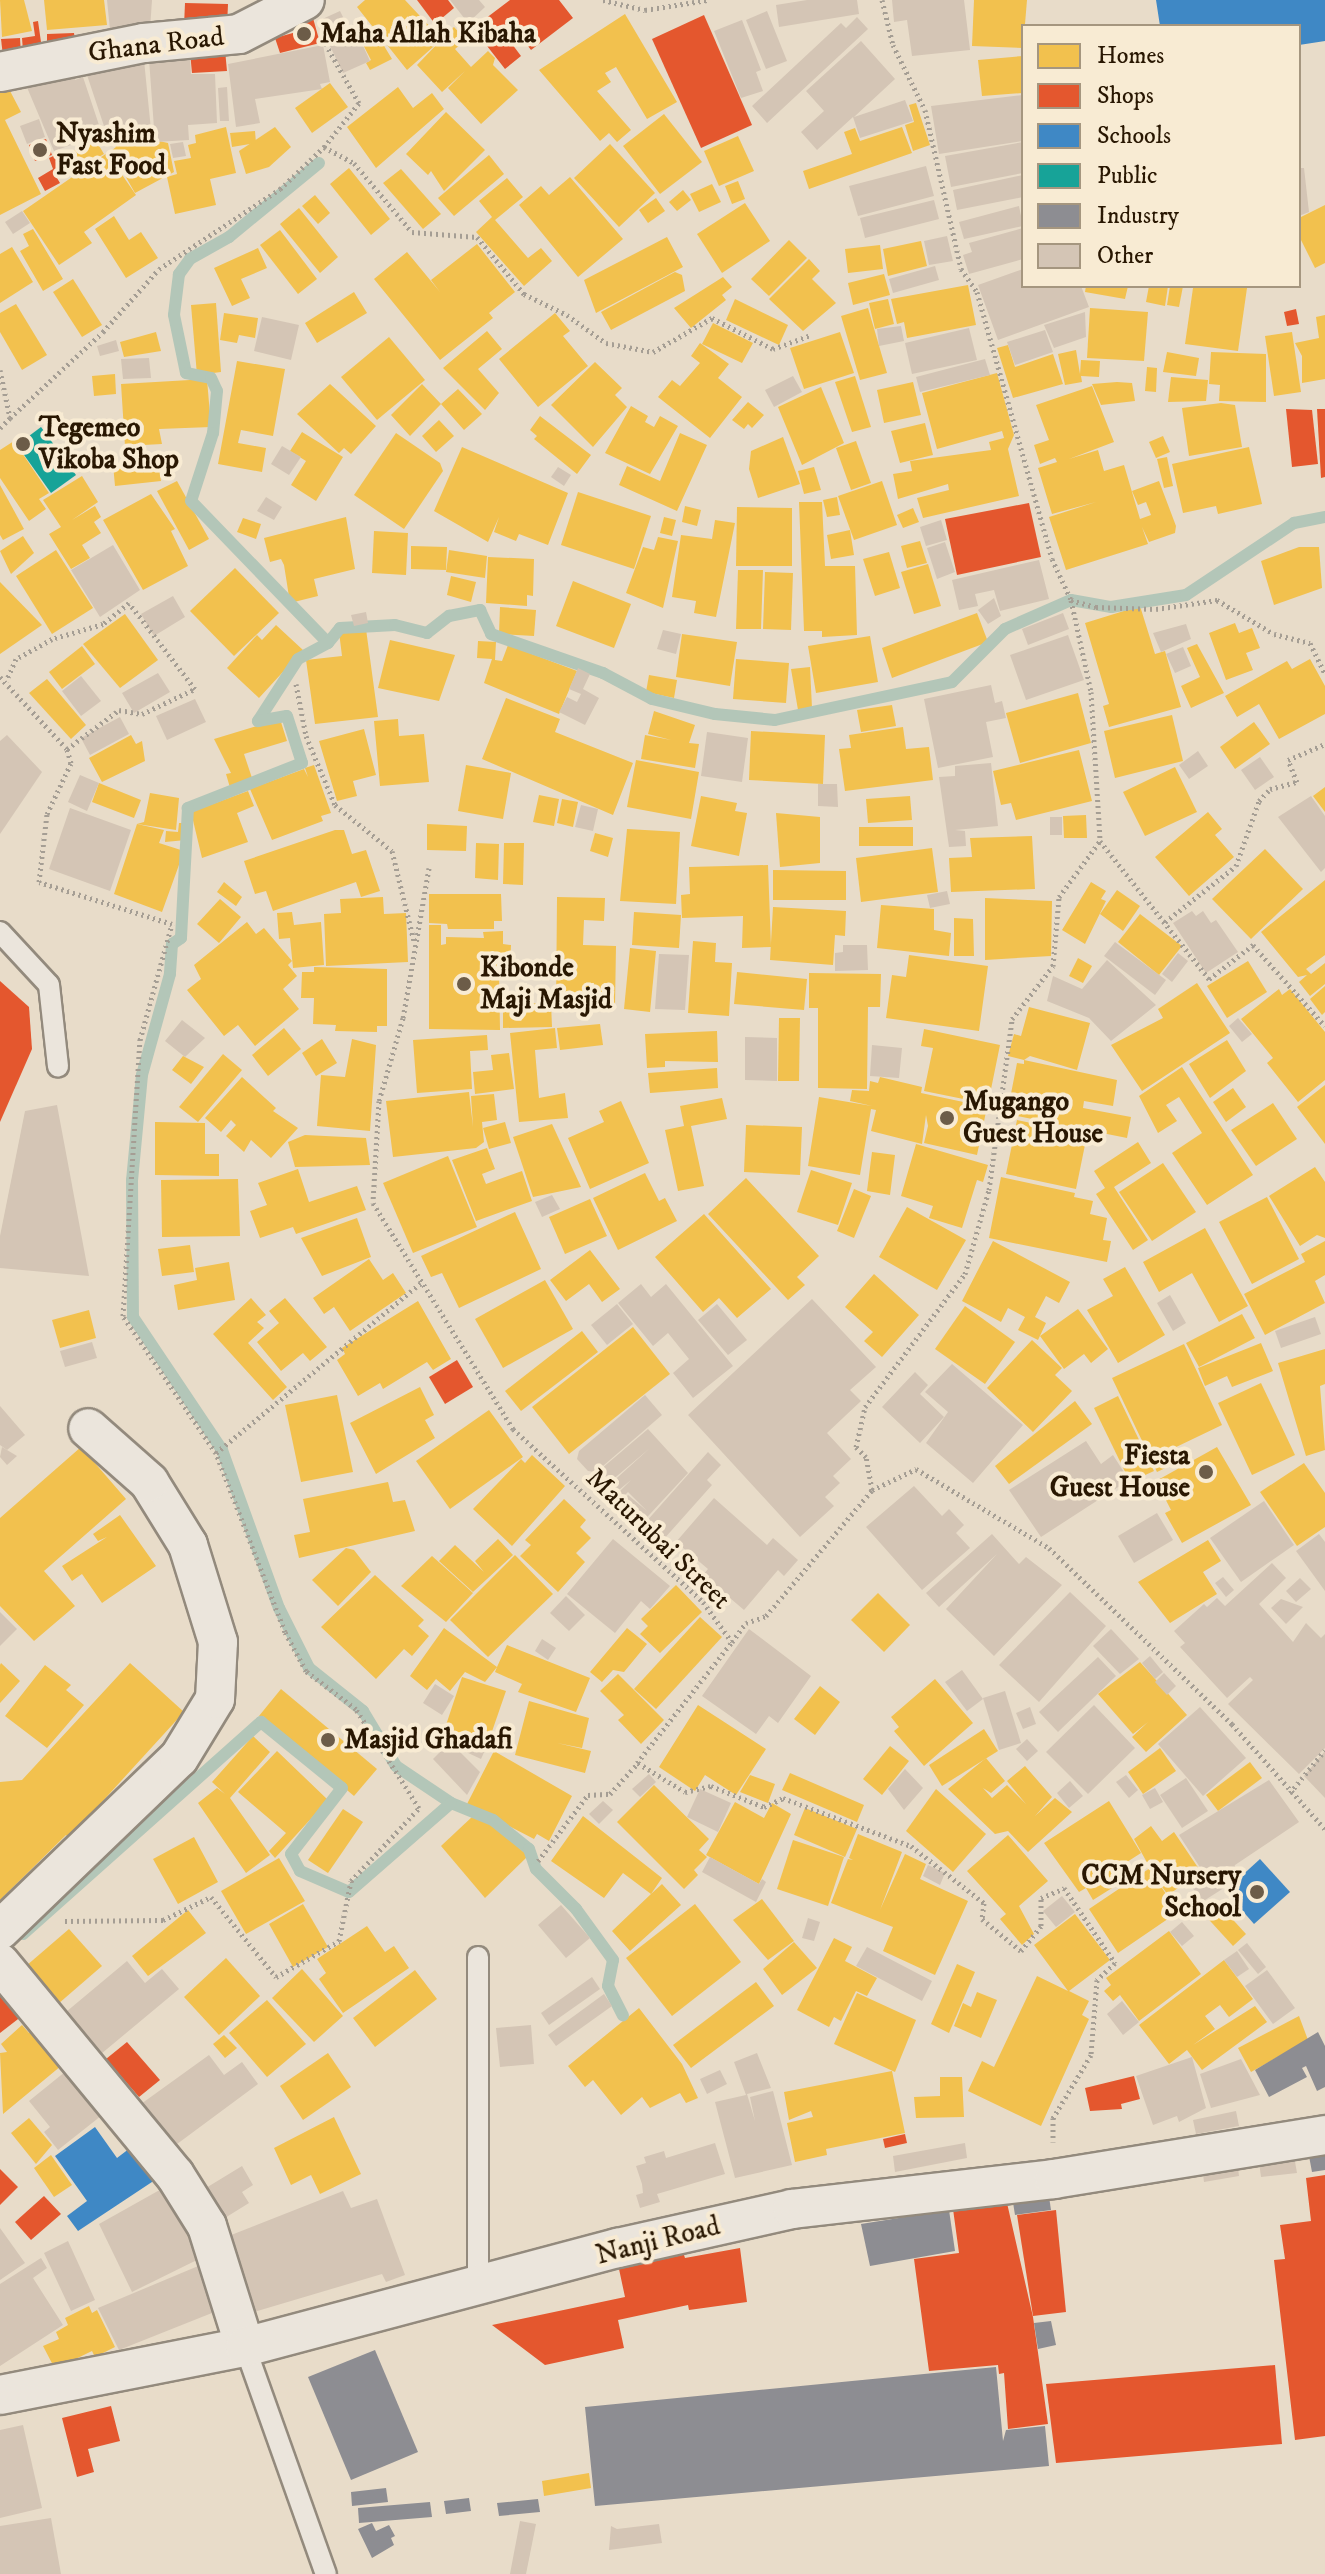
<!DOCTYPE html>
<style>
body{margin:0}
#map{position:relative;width:1325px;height:2574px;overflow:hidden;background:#e8dcc9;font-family:"IM FELL DW Pica",serif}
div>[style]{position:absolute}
.homes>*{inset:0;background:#f2c14e}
.shops>*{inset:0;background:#e4572e}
.schools>*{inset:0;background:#3f88c5}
.public>*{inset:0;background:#17a398}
.industry>*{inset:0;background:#8d8d92}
.stream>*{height:12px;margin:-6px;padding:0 6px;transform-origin:6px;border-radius:6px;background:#b3c6b8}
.building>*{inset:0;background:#d4c5b5}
.path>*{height:5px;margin-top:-2.5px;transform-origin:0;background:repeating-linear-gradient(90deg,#a59e94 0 2px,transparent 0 6px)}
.roads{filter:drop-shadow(2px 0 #938a7d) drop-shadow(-2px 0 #938a7d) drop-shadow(0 2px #938a7d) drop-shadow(0 -2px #938a7d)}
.service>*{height:20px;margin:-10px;padding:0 10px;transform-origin:10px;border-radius:10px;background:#ebe5dc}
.minor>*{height:38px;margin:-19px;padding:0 19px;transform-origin:19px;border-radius:19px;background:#ebe5dc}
.dots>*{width:22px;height:22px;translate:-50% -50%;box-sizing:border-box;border:4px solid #f8ebd3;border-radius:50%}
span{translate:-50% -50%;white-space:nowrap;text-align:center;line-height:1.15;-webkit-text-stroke:8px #f8ebd3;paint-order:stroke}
.poi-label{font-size:28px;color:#291702;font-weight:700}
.left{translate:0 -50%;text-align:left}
.right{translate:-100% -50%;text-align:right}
.street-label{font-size:28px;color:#291702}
.legend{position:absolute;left:1021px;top:24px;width:280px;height:264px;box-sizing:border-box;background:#f8ebd3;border:2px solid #a5967f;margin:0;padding:10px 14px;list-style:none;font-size:24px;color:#291702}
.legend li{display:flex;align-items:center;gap:16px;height:40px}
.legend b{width:40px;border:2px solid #a5967f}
</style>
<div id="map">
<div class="homes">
<i style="clip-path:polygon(0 0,24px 0,32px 31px,2px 37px)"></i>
<i style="clip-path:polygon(44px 0,104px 0,107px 25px,47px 30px)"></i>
<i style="clip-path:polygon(365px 0,405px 0,433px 30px,443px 22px,450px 30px,454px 27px,466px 40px,455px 49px,471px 67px,488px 51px,495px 58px,493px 65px,518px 90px,481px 124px,448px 88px,465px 71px,442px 92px,417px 65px,441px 40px,407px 70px,357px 7px)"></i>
<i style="clip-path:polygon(974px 0,1027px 0,1023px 48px,972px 46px)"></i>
<i style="clip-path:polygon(625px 14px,677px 102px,647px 119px,616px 67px,605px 73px,611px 82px,597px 91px,631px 130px,617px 142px,609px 133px,600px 141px,539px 70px)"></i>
<i style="clip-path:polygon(372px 26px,392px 59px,370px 70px,366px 63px,371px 60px,357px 33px)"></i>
<i style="clip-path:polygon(1023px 56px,1023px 93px,982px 96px,978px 60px)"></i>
<i style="clip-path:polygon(330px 83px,348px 107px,312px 133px,295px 108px)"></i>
<i style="clip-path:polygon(398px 87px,413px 108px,432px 93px,444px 109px,376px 168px,347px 127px)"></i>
<i style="clip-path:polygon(9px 89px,21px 112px,5px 120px,41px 194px,0 215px,0 93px)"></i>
<i style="clip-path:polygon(916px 103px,930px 145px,913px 151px,905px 125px,914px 122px,909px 105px)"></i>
<i style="clip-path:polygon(446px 112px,485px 150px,444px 191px,431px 171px,428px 175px,406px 154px)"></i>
<i style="clip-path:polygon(664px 114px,702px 162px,660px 194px,623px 146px)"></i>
<i style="clip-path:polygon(226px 127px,236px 173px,210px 179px,216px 205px,175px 214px,167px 177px,177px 174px,174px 161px,191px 158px,188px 145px,196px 143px,195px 135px)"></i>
<i style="clip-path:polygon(275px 127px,291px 147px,269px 167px,246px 174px,239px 151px)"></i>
<i style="clip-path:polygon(902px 127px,912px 153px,809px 189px,803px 171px,852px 154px,844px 132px,855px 128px,860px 141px)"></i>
<i style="clip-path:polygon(255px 131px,256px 143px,232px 147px,230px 133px)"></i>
<i style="clip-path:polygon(122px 133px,123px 141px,136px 136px,168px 143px,174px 172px,135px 193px,111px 151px,116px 147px,108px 135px)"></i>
<i style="clip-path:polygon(738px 136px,754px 171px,719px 186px,704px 151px)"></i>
<i style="clip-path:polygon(95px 139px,104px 154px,79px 168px,70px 153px)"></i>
<i style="clip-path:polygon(610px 144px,655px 193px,619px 227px,574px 178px)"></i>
<i style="clip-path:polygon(107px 153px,136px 195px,84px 232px,92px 243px,59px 265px,23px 211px)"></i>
<i style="clip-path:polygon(489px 155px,504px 174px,454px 216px,438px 198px)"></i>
<i style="clip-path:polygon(349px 168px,390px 219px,371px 235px,330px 184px)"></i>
<i style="clip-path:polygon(401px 169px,441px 214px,423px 229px,383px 183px)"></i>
<i style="clip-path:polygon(570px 177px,623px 239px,578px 277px,519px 205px,541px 186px,549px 195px)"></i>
<i style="clip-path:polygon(507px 178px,523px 197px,495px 220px,528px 258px,541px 248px,552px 261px,524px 286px,476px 232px,492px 217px,479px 201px)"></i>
<i style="clip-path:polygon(738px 181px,745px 199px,732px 204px,725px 186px)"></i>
<i style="clip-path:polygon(712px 184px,721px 202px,699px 212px,690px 194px)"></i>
<i style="clip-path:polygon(683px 190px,691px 200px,677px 211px,669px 202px)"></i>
<i style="clip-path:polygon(315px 195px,330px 213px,318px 224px,302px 206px)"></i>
<i style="clip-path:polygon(656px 198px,665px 211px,648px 223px,639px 210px)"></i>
<i style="clip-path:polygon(745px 203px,770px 241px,722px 273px,697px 234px)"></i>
<i style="clip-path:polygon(1325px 205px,1325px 263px,1315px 268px,1299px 236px,1299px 218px)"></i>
<i style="clip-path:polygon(299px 208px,338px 257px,320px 273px,280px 224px)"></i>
<i style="clip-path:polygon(114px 216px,129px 240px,141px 232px,158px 258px,126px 278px,95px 229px)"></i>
<i style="clip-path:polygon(33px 229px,63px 279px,43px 291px,20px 251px,29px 246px,23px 234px)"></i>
<i style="clip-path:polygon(280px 230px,317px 279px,298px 294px,260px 245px)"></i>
<i style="clip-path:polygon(667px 237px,683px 267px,596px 313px,584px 280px)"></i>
<i style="clip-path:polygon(789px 240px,807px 258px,769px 296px,751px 279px)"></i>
<i style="clip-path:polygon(921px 241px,927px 266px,888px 276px,883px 249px)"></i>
<i style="clip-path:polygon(477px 244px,515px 292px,489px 313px,493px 318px,440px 360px,374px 279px,407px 252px,440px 292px,431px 280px)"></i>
<i style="clip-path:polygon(880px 245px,883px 269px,848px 273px,845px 249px)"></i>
<i style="clip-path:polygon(12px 247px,33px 282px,0 303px,0 254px)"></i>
<i style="clip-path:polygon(258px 248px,267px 268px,241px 279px,250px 298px,232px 306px,214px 268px)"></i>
<i style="clip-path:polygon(809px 259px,820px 271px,812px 279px,836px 303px,803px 331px,769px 299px)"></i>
<i style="clip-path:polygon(675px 272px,682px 275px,685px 291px,611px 330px,601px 312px)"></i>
<i style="clip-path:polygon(884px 274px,890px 295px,853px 305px,848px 283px)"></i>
<i style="clip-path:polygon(723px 277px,732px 287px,722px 295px,726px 300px,691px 328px,674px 308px)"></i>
<i style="clip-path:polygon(73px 279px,102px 325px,82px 337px,53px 292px)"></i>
<i style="clip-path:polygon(968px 285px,976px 325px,907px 338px,904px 322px,897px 324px,891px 299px)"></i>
<i style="clip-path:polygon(1086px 286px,1128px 286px,1125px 299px,1085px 292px)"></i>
<i style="clip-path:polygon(1149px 286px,1168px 286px,1165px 306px,1146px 302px)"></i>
<i style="clip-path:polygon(1170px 286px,1183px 286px,1179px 307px,1167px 305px)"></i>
<i style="clip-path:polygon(1200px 286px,1247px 288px,1238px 351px,1185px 344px,1193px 288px)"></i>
<i style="clip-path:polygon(354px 292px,367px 313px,317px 343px,305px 323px)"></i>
<i style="clip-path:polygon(735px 299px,788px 325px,779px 345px,726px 320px)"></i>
<i style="clip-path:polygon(888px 299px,894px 324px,875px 329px,869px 303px)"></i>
<i style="clip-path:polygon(216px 303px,221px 372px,197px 375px,191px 305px)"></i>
<i style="clip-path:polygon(16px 304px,47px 355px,22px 370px,0 332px,0 313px)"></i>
<i style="clip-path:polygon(868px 308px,887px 373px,860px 380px,841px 316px)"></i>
<i style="clip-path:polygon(1090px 308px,1148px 312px,1144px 361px,1087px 358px)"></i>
<i style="clip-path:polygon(224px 313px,258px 318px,255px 338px,239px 335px,237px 343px,220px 340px)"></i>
<i style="clip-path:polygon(555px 313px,570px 331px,563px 336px,588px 366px,538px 407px,499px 359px)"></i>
<i style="clip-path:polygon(1325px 315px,1325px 379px,1302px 383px,1302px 356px,1295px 343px,1319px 338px,1316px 317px)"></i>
<i style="clip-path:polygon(713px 323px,753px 343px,742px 363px,702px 344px)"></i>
<i style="clip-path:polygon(487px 331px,502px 349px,478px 369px,499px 393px,485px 410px,443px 368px)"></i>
<i style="clip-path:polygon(156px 332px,161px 351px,124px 357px,120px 342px)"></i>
<i style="clip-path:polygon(840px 332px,854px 373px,804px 389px,790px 348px)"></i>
<i style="clip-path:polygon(1292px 332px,1301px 392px,1274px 396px,1265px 336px)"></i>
<i style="clip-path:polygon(389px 337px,425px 380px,377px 420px,341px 377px)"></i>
<i style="clip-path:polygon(700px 343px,729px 364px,718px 378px,742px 397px,710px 438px,658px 397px,672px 380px,680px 386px,700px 363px,691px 356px)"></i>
<i style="clip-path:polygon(1008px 345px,1015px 367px,1053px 354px,1063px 384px,1013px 398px,997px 348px)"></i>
<i style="clip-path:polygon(1076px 350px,1080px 374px,1081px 360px,1100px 361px,1099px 377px,1081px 376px,1082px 382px,1065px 385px,1058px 354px)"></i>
<i style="clip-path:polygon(1167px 352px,1199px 358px,1196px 376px,1163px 372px)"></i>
<i style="clip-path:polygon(1211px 352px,1266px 354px,1266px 402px,1219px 401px,1220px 385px,1209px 384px)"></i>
<i style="clip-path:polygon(237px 361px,285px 369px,273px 436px,241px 430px,238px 443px,266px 448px,262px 472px,218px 464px)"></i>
<i style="clip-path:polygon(595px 362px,622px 388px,615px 395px,627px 407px,593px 447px,551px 405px)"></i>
<i style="clip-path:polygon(1147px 367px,1157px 368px,1156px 392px,1145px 391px)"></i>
<i style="clip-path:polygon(997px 373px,1014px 435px,1008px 449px,1019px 496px,923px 518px,917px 498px,949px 490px,948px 484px,898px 499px,893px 474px,912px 471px,910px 461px,991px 450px,989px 442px,1004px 438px,1002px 431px,937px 449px,922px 393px)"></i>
<i style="clip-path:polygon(115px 374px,116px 394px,94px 396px,92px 376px)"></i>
<i style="clip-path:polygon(855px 376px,871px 427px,852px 432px,835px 382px)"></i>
<i style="clip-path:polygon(1171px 377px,1208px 380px,1206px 401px,1168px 402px)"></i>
<i style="clip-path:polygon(207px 379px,211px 427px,159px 429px,162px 444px,125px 446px,121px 384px)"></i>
<i style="clip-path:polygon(913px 382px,921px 415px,884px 423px,877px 390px)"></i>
<i style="clip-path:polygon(1117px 382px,1132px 383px,1135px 401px,1101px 405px,1092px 384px)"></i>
<i style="clip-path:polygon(330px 384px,376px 426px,351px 454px,344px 448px,339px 453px,297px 414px)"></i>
<i style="clip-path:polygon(422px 384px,441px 404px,458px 389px,482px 414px,464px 430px,441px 404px,410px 436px,391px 415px)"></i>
<i style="clip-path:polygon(1092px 386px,1114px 442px,1069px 459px,1098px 450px,1104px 471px,1124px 465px,1140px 519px,1151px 515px,1146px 502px,1138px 505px,1132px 491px,1159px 481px,1176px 526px,1175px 533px,1149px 542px,1142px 527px,1148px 544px,1066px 570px,1049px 517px,1096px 502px,1052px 514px,1038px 468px,1057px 462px,1055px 458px,1040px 464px,1034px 445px,1049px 440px,1036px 405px)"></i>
<i style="clip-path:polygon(821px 387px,844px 443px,802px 465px,778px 407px)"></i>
<i style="clip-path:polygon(748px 402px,764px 415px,752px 428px,748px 424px,744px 429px,732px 420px)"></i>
<i style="clip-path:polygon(1221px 403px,1235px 405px,1242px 447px,1189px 456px,1182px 408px)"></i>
<i style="clip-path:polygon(631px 406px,648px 416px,645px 422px,654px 427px,660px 416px,678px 426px,650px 474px,605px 453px)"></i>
<i style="clip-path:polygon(540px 416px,591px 455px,577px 474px,534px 439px,537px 436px,530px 430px)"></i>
<i style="clip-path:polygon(439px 420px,454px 436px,436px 452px,422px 436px)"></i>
<i style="clip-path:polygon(925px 423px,933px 455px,900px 463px,891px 431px)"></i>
<i style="clip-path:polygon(302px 432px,343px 457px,316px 501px,291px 485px,306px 461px,290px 451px)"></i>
<i style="clip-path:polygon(396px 433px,440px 463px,443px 471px,404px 529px,354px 495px)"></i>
<i style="clip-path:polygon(680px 433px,707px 445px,677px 511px,619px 485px,627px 466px,660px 481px)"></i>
<i style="clip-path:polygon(1163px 436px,1170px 452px,1156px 458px,1149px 442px)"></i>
<i style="clip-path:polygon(783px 437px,800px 484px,758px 498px,749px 469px,751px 451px)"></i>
<i style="clip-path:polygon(14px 441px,49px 493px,39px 499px,46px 509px,29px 521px,0 478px,0 450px)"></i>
<i style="clip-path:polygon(856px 441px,871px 483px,851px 490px,836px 448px)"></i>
<i style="clip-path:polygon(462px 447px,568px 493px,548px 545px,519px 534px,516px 541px,494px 532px,499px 517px,488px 542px,434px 511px)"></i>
<i style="clip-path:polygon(1249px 447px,1262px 504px,1218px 514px,1216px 506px,1183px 513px,1172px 464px)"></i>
<i style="clip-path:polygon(1167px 457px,1173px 486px,1164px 488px,1157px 459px)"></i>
<i style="clip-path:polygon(157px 458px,161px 481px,115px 486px,113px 464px)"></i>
<i style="clip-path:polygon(814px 467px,821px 490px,804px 494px,798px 471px)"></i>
<i style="clip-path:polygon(82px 476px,98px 502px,72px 520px,95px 506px,101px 517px,94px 522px,101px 533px,82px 545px,90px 558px,71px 569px,49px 534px,61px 527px,43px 500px)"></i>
<i style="clip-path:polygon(177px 481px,209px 539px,189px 550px,157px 491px)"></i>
<i style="clip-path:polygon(882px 481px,897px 525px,854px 540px,838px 496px)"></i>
<i style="clip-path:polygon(0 485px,24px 529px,3px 540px,0 535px)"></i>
<i style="clip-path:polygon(578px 492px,651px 516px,634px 569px,561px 545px)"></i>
<i style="clip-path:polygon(151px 494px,175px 529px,171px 531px,188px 566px,143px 590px,103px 520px)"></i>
<i style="clip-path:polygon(837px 497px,840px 515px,827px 517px,823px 500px)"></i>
<i style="clip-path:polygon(799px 502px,822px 502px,825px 566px,855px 566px,857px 635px,822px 637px,822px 631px,804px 631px)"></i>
<i style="clip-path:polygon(685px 506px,701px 510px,697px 526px,682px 522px)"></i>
<i style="clip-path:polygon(737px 507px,792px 508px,792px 566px,736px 566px)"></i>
<i style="clip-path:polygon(913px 508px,919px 522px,903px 528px,897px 515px)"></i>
<i style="clip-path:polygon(346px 517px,355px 569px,314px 579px,318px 596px,290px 603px,284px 565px,281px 559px,270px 562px,264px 538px)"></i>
<i style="clip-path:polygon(664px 517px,676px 520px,672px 536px,660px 533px)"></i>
<i style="clip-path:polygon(243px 518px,261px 524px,256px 539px,237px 532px)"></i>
<i style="clip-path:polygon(715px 520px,735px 523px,716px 617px,694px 613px,696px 601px,672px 597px,681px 535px,712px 539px)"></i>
<i style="clip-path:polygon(850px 530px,854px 555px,831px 559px,827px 535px)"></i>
<i style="clip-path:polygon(374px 531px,408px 533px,406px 575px,372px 573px)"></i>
<i style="clip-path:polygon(23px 536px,34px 553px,11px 574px,0 551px)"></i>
<i style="clip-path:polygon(658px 537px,678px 541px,663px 608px,626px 593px,643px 547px,654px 550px)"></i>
<i style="clip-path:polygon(920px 541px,927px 563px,907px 568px,901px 546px)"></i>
<i style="clip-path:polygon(411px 546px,447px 547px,446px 570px,411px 569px)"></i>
<i style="clip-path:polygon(1299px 547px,1319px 547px,1322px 588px,1274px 605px,1261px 561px)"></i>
<i style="clip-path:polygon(56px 550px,93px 608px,52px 634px,16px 576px)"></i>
<i style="clip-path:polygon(449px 550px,487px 556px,485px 578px,446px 572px)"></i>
<i style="clip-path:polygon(889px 552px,900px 588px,875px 596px,863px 559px)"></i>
<i style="clip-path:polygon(488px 557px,534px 559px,533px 596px,527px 595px,527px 606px,486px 603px)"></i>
<i style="clip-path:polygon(928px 564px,941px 606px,914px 614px,901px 572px)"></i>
<i style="clip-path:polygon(235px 568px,279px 613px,234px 656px,190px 611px)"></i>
<i style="clip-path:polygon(738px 570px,763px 570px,761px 629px,736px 629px)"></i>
<i style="clip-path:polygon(765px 572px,793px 573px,791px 630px,763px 629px)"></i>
<i style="clip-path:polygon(451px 576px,476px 582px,471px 602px,447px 595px)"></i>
<i style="clip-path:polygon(573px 581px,631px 604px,614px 648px,556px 626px)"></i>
<i style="clip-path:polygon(0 582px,42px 625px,0 654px)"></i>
<i style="clip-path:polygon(1140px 606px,1155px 654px,1165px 651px,1181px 707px,1109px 727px,1103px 706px,1109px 704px,1085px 623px)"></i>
<i style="clip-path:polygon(500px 607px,536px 610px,534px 636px,499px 634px)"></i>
<i style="clip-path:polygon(977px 613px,988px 642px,892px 678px,882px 648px)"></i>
<i style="clip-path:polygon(125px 614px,158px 660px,120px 688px,83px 644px)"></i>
<i style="clip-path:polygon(1235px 623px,1239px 633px,1252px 628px,1260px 648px,1246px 653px,1253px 670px,1226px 680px,1209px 633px)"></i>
<i style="clip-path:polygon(276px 625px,303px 650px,259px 698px,227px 668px,257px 635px,262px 640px)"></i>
<i style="clip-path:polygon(366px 629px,378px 717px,315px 724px,306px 660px,342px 656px,339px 632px)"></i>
<i style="clip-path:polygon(682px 634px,737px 642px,730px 686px,676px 677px)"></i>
<i style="clip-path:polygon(870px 636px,878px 682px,816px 693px,808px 646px)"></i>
<i style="clip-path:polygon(390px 640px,455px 655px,439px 701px,378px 688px)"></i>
<i style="clip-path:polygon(478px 641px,496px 642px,495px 660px,502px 661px,508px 645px,577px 671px,559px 714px,484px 683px,492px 659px,477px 658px)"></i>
<i style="clip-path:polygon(1197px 644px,1224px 693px,1191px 708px,1181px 686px,1200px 677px,1187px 648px)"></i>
<i style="clip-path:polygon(82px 646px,95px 664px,62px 689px,49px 672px)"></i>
<i style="clip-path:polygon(736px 659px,789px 663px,786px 703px,733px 699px)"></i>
<i style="clip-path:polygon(1310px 659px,1325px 686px,1325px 714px,1279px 739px,1259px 704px,1237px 717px,1225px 696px,1287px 661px,1292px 669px)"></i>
<i style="clip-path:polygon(810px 667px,812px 708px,798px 710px,791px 669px)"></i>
<i style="clip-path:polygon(649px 675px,677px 680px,674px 698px,646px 692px)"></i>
<i style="clip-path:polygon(47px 679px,86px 725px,71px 739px,29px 693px)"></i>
<i style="clip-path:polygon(1078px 693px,1091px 743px,1020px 763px,1006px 713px)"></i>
<i style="clip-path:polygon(506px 698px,560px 719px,555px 732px,633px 763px,613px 815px,482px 759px)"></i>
<i style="clip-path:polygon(892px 705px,896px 726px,861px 732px,857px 710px)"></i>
<i style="clip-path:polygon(654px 711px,695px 725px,689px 743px,699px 744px,695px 768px,641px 759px,645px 735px,671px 740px,648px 734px)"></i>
<i style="clip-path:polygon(1172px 715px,1183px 761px,1115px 778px,1104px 731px)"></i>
<i style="clip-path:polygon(280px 719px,287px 741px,244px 754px,254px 784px,231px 791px,226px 774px,231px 773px,214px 739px)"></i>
<i style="clip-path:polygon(398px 719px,399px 736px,424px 734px,429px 782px,380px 786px,374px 721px)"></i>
<i style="clip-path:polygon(1254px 722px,1270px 744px,1235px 769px,1220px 747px)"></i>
<i style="clip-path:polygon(903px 727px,906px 749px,929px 747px,933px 780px,845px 791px,839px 749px,851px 748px,849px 735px)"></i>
<i style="clip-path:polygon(364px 729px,376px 775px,353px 781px,357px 796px,337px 801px,319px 741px)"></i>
<i style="clip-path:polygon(751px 731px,825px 735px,823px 784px,749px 780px)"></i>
<i style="clip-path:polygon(131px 735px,136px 744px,142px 741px,145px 761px,102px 782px,89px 758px)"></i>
<i style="clip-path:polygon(1079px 750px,1092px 801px,1016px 820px,1011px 803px,1001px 805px,993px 771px)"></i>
<i style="clip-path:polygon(636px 760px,699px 772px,691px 819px,627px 807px)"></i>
<i style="clip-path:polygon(314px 765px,331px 813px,321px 816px,323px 821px,272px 840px,250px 789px,304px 769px,308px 777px,305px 768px)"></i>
<i style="clip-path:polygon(466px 765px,511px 773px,503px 819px,458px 811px)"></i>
<i style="clip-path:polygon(1175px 767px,1197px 812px,1145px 836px,1123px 792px)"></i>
<i style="clip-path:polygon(99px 783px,141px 800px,134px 818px,92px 802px)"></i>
<i style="clip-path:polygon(1325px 787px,1325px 812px,1313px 796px)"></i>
<i style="clip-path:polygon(248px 791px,254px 806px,237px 813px,248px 842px,202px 858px,191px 812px)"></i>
<i style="clip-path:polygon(150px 793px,179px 798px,176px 830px,137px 824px,144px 822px)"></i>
<i style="clip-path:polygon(539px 795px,559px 799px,554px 826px,533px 822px)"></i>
<i style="clip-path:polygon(701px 796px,737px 803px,735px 811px,747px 813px,739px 856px,691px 846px)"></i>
<i style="clip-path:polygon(910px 796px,912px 820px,868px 823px,866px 799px)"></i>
<i style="clip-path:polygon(562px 799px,578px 802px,573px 827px,557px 823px)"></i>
<i style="clip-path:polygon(1208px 812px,1222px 829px,1215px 835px,1234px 857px,1189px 896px,1155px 857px)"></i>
<i style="clip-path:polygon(776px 813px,820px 817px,820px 863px,780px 867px)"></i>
<i style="clip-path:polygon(1086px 815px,1087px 838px,1064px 838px,1063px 816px)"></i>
<i style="clip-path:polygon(179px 823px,186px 823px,186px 840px,165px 842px,166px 831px,178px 832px)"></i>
<i style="clip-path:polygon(137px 824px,164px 830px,159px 843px,184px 851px,162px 912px,114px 894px)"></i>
<i style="clip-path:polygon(427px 824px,467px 826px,466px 851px,427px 850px)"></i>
<i style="clip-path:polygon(859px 827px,913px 827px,913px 846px,859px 846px)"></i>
<i style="clip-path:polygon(627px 829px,680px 832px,676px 904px,620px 901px)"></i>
<i style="clip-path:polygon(335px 830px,344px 830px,352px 854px,366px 850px,380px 891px,361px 897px,356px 882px,273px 911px,266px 891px,255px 894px,244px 861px)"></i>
<i style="clip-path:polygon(595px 833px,613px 838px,608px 857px,590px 851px)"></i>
<i style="clip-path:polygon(1032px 836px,1035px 889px,951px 892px,949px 858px,972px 857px,970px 838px)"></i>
<i style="clip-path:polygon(476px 843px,499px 844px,498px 880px,475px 878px)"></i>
<i style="clip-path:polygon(504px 843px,524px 843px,523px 885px,503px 884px)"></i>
<i style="clip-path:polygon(932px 848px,938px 892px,861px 902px,856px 858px)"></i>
<i style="clip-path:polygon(1265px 849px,1303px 889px,1251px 939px,1212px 899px)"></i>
<i style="clip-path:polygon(768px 865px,771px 947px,742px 948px,743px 916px,682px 918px,681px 895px,690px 894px,689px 867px)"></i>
<i style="clip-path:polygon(773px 870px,846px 871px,846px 900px,773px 900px)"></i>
<i style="clip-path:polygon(1325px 880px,1325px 955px,1306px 969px,1311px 974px,1325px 963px,1325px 984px,1310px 996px,1299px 982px,1307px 975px,1298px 977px,1261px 932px)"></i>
<i style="clip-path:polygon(224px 882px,242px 897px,236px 906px,217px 892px)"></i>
<i style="clip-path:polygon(1091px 882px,1106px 891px,1101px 899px,1106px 901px,1085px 944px,1062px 930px)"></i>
<i style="clip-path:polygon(1117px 890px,1140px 906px,1123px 931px,1100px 914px)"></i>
<i style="clip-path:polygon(429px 894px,501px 894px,502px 921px,494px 921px,494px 929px,448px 929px,447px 924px,429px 923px)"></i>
<i style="clip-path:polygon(383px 897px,384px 914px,406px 913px,408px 962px,326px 966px,324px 914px,341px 913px,340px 899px)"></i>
<i style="clip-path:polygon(557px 897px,605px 898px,604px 921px,584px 920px,583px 945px,616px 946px,615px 1006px,556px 1011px)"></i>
<i style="clip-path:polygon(985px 898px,1052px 901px,1051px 956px,985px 960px)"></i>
<i style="clip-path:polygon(220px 899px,241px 917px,219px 943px,197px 924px)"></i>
<i style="clip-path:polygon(881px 905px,934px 909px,934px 930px,951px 933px,949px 956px,877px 948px)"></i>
<i style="clip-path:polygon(773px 907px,846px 911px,845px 936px,835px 935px,833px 965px,770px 960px)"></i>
<i style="clip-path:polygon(292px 912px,294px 925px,321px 922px,324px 965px,293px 968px,290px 938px,279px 939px,277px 913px)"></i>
<i style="clip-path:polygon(634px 912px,681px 915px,679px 948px,632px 945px)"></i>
<i style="clip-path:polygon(1140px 914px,1182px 946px,1159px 975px,1118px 942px)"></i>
<i style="clip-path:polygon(954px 918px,973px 919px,974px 956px,954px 956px)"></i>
<i style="clip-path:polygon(247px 922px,256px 934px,264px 928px,292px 961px,288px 965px,297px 976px,283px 989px,299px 1009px,255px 1046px,238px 1025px,224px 1036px,187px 990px,201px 979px,194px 965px)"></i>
<i style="clip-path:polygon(429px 925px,441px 925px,441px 945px,446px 944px,446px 937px,484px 938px,483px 932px,503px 931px,503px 944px,511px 945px,510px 970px,499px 970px,500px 1030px,429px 1029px)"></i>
<i style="clip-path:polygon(693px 941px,716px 943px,715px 962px,732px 963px,729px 1016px,688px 1013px)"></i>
<i style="clip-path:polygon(630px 948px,656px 951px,650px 1012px,624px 1009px)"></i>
<i style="clip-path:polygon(909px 955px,988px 966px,979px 1031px,886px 1018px,892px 975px,906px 977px)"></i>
<i style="clip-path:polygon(1078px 958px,1092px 966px,1083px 983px,1069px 976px)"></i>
<i style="clip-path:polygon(1248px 961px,1267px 992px,1227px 1018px,1207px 986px)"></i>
<i style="clip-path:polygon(314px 967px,387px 969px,387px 1026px,377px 1026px,377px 1032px,335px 1031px,336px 1025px,313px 1024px,314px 998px,301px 998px,302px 972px,314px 972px)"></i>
<i style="clip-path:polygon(737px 972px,807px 979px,804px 1010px,734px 1004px)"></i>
<i style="clip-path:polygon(809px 973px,881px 974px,880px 1007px,868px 1007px,867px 1089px,818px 1088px,818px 1008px,809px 1008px)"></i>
<i style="clip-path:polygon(1197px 983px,1230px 1033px,1142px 1091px,1111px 1045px,1163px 1018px,1158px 1009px)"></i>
<i style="clip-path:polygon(1325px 986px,1325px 1012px,1322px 1015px,1310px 999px)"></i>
<i style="clip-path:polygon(1279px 989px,1282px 995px,1290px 989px,1325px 1032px,1325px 1080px,1298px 1102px,1267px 1063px,1273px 1058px,1241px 1019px)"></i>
<i style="clip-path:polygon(551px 1003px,552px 1027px,503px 1028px,503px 1004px)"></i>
<i style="clip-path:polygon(1029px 1007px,1090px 1023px,1077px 1070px,1030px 1056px,1024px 1060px,1117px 1080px,1113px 1106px,1084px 1101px,1083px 1108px,1131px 1117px,1127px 1138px,1007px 1114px,1017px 1063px,1024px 1064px,1024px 1060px,1008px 1056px,1014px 1034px,1021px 1036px)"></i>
<i style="clip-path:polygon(779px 1018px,800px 1018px,799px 1081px,778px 1081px)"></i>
<i style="clip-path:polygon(600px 1024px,603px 1045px,560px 1050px,557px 1028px)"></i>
<i style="clip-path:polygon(284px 1028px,301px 1049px,268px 1076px,252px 1055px)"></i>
<i style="clip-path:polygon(555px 1028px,557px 1048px,535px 1050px,539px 1098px,565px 1093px,568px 1118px,519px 1122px,510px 1033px)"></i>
<i style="clip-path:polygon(924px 1029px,1000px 1045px,988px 1104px,924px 1091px,933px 1048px,921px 1046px)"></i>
<i style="clip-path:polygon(717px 1031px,718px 1062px,665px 1061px,665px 1067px,647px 1068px,645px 1034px)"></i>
<i style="clip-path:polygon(487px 1035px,488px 1050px,470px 1051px,472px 1089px,417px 1093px,413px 1040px)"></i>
<i style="clip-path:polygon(322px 1039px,337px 1063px,316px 1076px,302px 1053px)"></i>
<i style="clip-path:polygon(352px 1039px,376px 1045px,370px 1131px,317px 1126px,321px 1075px,345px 1077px)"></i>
<i style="clip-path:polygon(1227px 1040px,1246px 1071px,1210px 1098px,1189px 1064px)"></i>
<i style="clip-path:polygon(509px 1053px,514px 1089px,475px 1094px,473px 1072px,493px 1070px,491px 1055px)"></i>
<i style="clip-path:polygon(223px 1054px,242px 1070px,198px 1122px,179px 1107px)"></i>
<i style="clip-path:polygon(183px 1056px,204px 1067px,191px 1084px,172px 1070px)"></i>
<i style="clip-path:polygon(1182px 1067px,1253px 1175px,1207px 1205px,1172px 1153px,1202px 1133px,1179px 1097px,1166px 1105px,1177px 1121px,1158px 1133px,1139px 1096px)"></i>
<i style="clip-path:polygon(717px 1068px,718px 1088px,650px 1093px,648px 1073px)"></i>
<i style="clip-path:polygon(242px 1077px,276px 1108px,273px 1111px,298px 1128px,271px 1158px,251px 1140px,244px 1152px,226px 1136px,236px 1125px,231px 1120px,221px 1132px,205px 1118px)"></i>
<i style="clip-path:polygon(880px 1077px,922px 1087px,921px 1093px,987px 1107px,977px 1155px,924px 1143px,928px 1126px,926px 1115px,922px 1144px,871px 1131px,876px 1110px,871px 1109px,860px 1175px,808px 1166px,819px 1097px,872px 1106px,850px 1101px,852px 1090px,869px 1091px,870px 1081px,878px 1083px)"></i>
<i style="clip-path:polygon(1325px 1085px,1325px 1144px,1297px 1107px)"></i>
<i style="clip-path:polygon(1233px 1088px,1246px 1107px,1226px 1122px,1213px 1102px)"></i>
<i style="clip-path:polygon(469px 1092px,473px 1127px,471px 1096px,494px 1094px,497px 1120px,482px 1122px,484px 1142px,476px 1148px,393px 1157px,386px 1101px)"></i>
<i style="clip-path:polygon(722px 1098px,727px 1119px,691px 1126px,704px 1186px,678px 1191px,665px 1130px,684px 1126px,680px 1106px)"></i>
<i style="clip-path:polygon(621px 1101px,649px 1163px,590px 1189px,568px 1138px,604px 1122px,599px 1111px)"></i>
<i style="clip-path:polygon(1273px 1103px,1297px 1139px,1256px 1166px,1231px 1130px)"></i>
<i style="clip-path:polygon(1017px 1120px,1087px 1135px,1076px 1189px,1006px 1174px)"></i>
<i style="clip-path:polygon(155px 1122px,205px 1123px,205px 1154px,219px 1154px,219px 1176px,155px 1175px)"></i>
<i style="clip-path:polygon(505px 1122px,511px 1143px,489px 1149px,483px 1128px)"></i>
<i style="clip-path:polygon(552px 1124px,581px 1187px,533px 1197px,513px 1137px)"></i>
<i style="clip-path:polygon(746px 1125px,802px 1127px,800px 1175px,744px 1172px)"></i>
<i style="clip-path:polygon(305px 1135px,366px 1138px,370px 1165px,295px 1167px,288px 1142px)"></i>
<i style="clip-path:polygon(1138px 1142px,1151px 1163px,1114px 1187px,1148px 1240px,1133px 1250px,1096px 1194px,1105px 1188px,1094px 1171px)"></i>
<i style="clip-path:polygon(916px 1144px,988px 1165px,983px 1182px,977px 1180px,962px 1228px,929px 1218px,933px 1206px,901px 1196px)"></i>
<i style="clip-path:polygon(487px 1148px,495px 1169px,482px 1174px,486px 1184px,522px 1171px,532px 1201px,476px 1221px,452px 1160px)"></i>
<i style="clip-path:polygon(872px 1152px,895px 1155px,890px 1195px,867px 1191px)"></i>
<i style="clip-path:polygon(448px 1156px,477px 1227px,413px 1253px,383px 1183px)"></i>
<i style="clip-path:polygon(1163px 1163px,1196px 1212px,1152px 1241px,1119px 1192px)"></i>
<i style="clip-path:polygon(1315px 1167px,1325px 1182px,1325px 1238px,1317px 1235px,1300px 1246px,1269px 1196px)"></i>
<i style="clip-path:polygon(298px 1169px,309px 1202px,357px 1186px,366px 1210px,296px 1234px,293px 1227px,260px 1238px,250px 1211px,267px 1205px,258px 1183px)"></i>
<i style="clip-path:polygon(811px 1170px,852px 1183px,838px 1225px,797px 1212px)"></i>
<i style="clip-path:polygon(645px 1173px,659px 1201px,665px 1198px,677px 1221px,618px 1250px,593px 1198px)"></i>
<i style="clip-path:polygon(1001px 1177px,1075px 1193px,1074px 1197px,1093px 1201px,1090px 1214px,1107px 1218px,1103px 1240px,1111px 1241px,1107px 1262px,989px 1238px)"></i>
<i style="clip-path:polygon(746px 1178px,819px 1256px,797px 1277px,805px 1285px,788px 1300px,708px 1214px)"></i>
<i style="clip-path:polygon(238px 1179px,240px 1236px,162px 1237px,161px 1180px)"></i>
<i style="clip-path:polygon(854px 1189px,871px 1196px,854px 1238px,837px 1231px)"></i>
<i style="clip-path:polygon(1267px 1197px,1299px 1259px,1252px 1284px,1219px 1222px)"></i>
<i style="clip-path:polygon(590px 1199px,607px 1236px,565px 1254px,549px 1217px)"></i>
<i style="clip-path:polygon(907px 1207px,966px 1240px,937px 1290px,879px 1257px)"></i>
<i style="clip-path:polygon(515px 1212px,541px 1269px,459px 1308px,442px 1273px,431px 1277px,421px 1256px)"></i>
<i style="clip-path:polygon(704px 1214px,771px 1289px,737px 1318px,719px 1298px,703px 1312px,655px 1257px)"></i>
<i style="clip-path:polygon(357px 1218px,371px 1257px,322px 1276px,301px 1238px)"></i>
<i style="clip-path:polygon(1205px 1228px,1248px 1306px,1219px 1322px,1192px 1273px,1159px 1292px,1143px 1262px)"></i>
<i style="clip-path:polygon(993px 1241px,1070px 1282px,1059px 1303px,1046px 1296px,1035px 1317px,1046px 1323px,1038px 1340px,1018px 1330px,1025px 1317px,1008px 1308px,1001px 1322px,962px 1301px)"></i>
<i style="clip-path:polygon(1325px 1241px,1325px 1275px,1315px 1281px,1325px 1303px,1265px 1335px,1244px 1294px,1305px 1262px,1301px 1254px)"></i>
<i style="clip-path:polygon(190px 1245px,194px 1272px,162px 1276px,158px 1249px)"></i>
<i style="clip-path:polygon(590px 1250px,620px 1289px,602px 1302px,589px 1284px,566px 1301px,550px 1280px)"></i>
<i style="clip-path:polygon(369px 1259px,383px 1280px,393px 1273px,406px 1293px,350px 1331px,334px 1307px,324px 1314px,313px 1298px)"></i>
<i style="clip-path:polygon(229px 1262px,235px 1300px,178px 1310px,174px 1285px,197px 1280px,195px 1268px)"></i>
<i style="clip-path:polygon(1125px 1267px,1165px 1335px,1118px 1363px,1087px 1310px,1113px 1296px,1103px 1279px)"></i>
<i style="clip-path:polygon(874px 1274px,919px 1315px,882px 1357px,864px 1341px,873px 1332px,845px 1307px)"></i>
<i style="clip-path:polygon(545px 1280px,573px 1329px,503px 1368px,475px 1319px)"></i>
<i style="clip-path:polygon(251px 1298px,266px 1315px,257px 1322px,264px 1328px,248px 1343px,287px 1387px,273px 1400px,213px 1334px)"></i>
<i style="clip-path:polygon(285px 1298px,327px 1347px,310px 1361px,303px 1353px,281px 1371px,257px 1342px,279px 1323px,269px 1311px)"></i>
<i style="clip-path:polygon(418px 1301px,451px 1359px,433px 1370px,427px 1362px,383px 1389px,380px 1383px,358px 1396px,337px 1360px,345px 1354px,342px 1348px)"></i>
<i style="clip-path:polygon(965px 1306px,1015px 1342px,985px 1384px,935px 1349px)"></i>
<i style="clip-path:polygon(1078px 1309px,1108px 1349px,1091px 1363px,1084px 1354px,1064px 1369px,1040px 1336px)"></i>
<i style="clip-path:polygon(89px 1310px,96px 1338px,60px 1348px,52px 1320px)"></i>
<i style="clip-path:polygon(1242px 1314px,1255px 1338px,1199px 1367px,1186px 1343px)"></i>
<i style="clip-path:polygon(633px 1327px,670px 1374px,569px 1454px,532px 1407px)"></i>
<i style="clip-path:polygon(582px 1331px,598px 1352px,521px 1411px,505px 1391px)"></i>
<i style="clip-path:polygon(1032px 1340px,1062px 1368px,1055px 1375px,1072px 1391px,1033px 1432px,987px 1388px)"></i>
<i style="clip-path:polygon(1261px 1343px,1273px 1371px,1232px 1387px,1227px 1376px,1205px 1386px,1198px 1368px)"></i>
<i style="clip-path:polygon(1184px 1344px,1222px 1425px,1172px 1449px,1178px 1462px,1157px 1472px,1112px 1378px)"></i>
<i style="clip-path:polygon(1325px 1349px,1325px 1384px,1320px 1386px,1325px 1450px,1306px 1456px,1278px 1363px)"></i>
<i style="clip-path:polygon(1261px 1383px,1295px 1455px,1252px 1475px,1218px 1403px)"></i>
<i style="clip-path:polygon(420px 1387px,434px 1415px,425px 1420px,435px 1438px,376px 1474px,350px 1423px)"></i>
<i style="clip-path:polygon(337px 1395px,353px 1472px,301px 1482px,285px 1405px)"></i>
<i style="clip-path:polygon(1118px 1396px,1154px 1471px,1130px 1482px,1094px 1408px)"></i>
<i style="clip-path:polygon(1075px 1401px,1092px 1424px,1009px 1484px,995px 1466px)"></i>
<i style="clip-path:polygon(489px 1410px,523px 1457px,450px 1509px,416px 1461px)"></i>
<i style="clip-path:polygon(81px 1447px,126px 1499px,44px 1571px,75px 1606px,34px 1641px,0 1606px,0 1518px)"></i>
<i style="clip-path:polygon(1217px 1447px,1251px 1505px,1182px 1543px,1165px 1513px,1171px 1510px,1156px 1481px)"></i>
<i style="clip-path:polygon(532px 1455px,565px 1486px,512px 1546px,473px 1509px,521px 1459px,525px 1463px)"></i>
<i style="clip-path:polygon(1304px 1463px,1325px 1493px,1325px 1527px,1297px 1546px,1260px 1492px)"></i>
<i style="clip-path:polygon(388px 1482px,393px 1502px,405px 1500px,415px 1531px,299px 1558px,294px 1535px,310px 1532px,303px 1499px)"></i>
<i style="clip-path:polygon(564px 1499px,586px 1520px,580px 1527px,591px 1538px,576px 1553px,585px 1562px,558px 1592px,520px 1556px,531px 1545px,525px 1540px)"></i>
<i style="clip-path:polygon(120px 1515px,156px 1566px,102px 1603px,82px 1574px,72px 1581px,62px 1566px,107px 1537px,98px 1541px,93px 1534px)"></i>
<i style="clip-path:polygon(498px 1539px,513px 1555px,473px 1592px,439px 1561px,455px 1545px,484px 1572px,475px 1561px)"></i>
<i style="clip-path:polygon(1208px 1540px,1221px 1561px,1203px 1572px,1217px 1594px,1170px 1623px,1138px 1582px)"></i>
<i style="clip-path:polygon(346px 1548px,354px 1550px,371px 1572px,338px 1606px,312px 1580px)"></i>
<i style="clip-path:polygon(515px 1555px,553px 1594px,488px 1657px,450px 1620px)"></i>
<i style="clip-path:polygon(432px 1556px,473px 1593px,446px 1622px,401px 1586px)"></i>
<i style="clip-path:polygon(375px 1575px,424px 1620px,418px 1626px,429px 1636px,412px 1656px,404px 1649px,376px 1679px,321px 1627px)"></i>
<i style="clip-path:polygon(676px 1585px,702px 1612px,660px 1653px,640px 1634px,648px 1626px,641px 1619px)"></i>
<i style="clip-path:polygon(878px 1593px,910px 1625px,884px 1652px,851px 1620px)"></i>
<i style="clip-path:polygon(700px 1617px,722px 1637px,656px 1709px,634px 1689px)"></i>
<i style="clip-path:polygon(444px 1628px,497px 1667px,507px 1645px,590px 1678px,576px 1712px,518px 1692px,522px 1684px,495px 1672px,497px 1667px,485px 1682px,465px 1672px,450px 1691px,436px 1679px,427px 1690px,410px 1676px)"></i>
<i style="clip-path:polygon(627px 1628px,647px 1644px,624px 1672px,613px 1670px,602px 1682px,590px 1672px)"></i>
<i style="clip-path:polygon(1140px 1662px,1187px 1715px,1146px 1752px,1132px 1737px,1148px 1722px,1133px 1734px,1098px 1694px)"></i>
<i style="clip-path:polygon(1px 1663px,20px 1681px,0 1703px,0 1665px)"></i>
<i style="clip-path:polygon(130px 1663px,184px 1712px,69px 1838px,66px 1835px,0 1900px,0 1782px,22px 1780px)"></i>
<i style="clip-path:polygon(45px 1665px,71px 1685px,66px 1690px,84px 1705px,47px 1748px,5px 1716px)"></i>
<i style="clip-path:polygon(618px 1674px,664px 1720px,641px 1744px,618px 1720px,624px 1715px,600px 1691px)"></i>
<i style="clip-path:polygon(462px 1677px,506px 1691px,488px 1743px,445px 1728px)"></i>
<i style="clip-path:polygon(935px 1679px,973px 1723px,924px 1766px,894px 1731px,899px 1727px,891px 1717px)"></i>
<i style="clip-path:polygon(820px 1686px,840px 1702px,815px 1735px,794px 1719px)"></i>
<i style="clip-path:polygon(281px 1689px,377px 1769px,354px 1796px,259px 1716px)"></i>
<i style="clip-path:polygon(529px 1701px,589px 1718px,582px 1748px,557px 1743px,591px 1751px,585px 1773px,515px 1755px)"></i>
<i style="clip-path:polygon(698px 1705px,766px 1749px,736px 1795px,705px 1775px,695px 1791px,659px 1767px)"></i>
<i style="clip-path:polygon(984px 1729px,998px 1751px,942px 1786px,929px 1765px)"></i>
<i style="clip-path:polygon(253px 1736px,270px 1752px,230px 1798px,270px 1855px,246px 1873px,198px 1803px,217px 1788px,225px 1794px,212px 1782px)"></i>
<i style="clip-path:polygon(890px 1746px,909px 1761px,882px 1795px,863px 1779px)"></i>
<i style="clip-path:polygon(1160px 1748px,1176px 1771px,1143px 1794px,1128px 1772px)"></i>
<i style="clip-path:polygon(277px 1751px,328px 1800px,275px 1858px,269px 1851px,286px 1833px,238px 1792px)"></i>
<i style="clip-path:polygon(494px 1751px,572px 1796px,549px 1841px,537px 1834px,534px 1839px,467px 1804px)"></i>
<i style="clip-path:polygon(986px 1758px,1005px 1781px,991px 1793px,983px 1788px,992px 1798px,1007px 1785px,1026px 1804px,1007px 1781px,1025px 1766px,1052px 1797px,1035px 1816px,1055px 1798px,1072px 1812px,1028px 1852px,1008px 1831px,995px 1834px,948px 1789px)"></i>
<i style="clip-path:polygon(1250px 1762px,1262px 1778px,1218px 1811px,1206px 1795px)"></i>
<i style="clip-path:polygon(790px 1773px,864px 1805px,857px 1822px,782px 1790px)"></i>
<i style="clip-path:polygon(750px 1775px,775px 1784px,768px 1803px,740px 1792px)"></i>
<i style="clip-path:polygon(654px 1785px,709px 1839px,699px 1850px,707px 1857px,694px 1870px,698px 1875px,684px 1889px,617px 1822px)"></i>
<i style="clip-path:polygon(936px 1789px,986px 1834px,953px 1872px,906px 1831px)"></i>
<i style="clip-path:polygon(1109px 1801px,1141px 1853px,1113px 1871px,1120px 1883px,1093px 1900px,1086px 1888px,1079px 1892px,1044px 1843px)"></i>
<i style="clip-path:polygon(735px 1802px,764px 1818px,772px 1803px,791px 1814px,759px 1884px,706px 1855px)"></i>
<i style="clip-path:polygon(805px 1808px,857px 1829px,845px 1857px,794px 1835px)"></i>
<i style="clip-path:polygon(343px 1809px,363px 1822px,328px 1873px,308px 1860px)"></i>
<i style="clip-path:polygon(473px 1816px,493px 1824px,528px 1856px,485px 1898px,441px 1846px)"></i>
<i style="clip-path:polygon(583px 1816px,662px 1878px,651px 1894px,662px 1884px,681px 1905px,630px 1951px,612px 1931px,651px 1894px,623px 1873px,604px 1898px,551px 1861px)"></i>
<i style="clip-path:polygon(1151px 1826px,1162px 1841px,1174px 1832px,1201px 1872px,1168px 1895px,1154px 1876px,1178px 1912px,1118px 1953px,1089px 1909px,1150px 1868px,1134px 1839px)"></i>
<i style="clip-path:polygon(858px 1834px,902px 1852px,880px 1910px,905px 1854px,926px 1864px,920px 1879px,968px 1901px,935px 1975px,883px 1951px,893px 1927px,831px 1903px,848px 1859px,853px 1860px,849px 1858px)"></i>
<i style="clip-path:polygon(1008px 1835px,1048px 1881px,1019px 1906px,1034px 1934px,1022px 1945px,1000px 1919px,1006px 1914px,967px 1871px)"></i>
<i style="clip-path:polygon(194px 1837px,218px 1882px,178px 1904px,153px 1859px)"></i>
<i style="clip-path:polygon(793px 1840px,844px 1857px,828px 1906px,777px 1889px)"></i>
<i style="clip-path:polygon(279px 1858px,305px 1901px,246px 1934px,221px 1891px)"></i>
<i style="clip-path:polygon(762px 1899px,794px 1941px,768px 1960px,733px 1920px)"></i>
<i style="clip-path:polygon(1214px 1899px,1246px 1934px,1233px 1946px,1201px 1911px)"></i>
<i style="clip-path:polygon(303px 1904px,328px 1947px,293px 1967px,269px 1924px)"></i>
<i style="clip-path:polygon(695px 1904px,741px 1962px,672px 2016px,626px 1958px)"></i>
<i style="clip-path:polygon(188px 1910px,206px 1933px,148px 1976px,132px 1956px)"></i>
<i style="clip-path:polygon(1075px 1914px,1110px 1960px,1069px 1991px,1089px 2001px,1082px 2015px,1089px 2019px,1041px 2126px,968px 2091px,982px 2061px,994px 2067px,1037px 1976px,1068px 1991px,1034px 1945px)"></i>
<i style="clip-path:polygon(367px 1926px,385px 1952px,394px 1946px,409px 1968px,343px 2013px,319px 1979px,326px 1973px,317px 1959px)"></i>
<i style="clip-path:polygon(69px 1929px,102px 1966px,58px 2004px,26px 1966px)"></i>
<i style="clip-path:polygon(1169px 1931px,1201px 1974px,1139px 2021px,1120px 1995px,1113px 2001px,1104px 1991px,1111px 1985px,1106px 1978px)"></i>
<i style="clip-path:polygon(834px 1938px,852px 1947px,845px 1961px,877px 1978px,867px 1996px,856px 1991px,841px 2021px,834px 2017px,829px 2027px,797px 2010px)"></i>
<i style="clip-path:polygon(794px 1942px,817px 1968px,782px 1995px,763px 1969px)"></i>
<i style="clip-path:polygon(226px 1958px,260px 1996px,219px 2035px,184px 1997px)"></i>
<i style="clip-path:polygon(1224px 1960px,1253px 1999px,1229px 2017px,1220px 2005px,1205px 2016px,1215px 2029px,1193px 2045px,1255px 2006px,1267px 2022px,1202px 2070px,1187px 2050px,1169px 2064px,1139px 2025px)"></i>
<i style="clip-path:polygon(957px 1964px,975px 1972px,949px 2033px,931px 2024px)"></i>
<i style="clip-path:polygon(302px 1969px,343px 2016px,314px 2042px,272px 1998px)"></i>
<i style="clip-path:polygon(415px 1970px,437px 1999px,375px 2047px,353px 2018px)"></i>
<i style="clip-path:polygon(756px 1982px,774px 2006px,691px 2068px,673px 2045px)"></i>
<i style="clip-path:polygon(977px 1992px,997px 2000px,981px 2038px,954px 2026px,963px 2003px,971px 2007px)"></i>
<i style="clip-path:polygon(857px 1993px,916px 2020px,895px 2072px,834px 2044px)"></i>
<i style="clip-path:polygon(267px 2000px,306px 2044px,267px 2077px,229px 2033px)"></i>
<i style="clip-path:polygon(639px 2008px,682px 2064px,698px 2098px,686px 2103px,680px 2093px,650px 2108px,642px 2097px,621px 2115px,593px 2080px,585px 2087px,568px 2066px)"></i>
<i style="clip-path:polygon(1299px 2016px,1308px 2040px,1251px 2072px,1238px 2048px)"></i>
<i style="clip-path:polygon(42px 2021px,73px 2056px,3px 2114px,0 2053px,7px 2052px,1px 2044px,22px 2025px,29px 2033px)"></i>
<i style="clip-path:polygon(224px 2035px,237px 2048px,225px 2058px,213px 2044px)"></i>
<i style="clip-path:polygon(328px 2053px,351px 2087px,303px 2120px,280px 2086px)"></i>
<i style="clip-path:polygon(892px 2071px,905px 2133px,826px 2149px,827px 2155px,795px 2162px,787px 2123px,813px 2117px,811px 2111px,789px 2120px,784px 2092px)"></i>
<i style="clip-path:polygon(940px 2077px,962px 2077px,964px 2117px,916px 2118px,914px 2097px,940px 2096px)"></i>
<i style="clip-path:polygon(334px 2117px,361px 2174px,320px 2194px,311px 2175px,291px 2185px,274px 2148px)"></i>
<i style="clip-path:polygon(29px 2118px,52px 2145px,36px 2164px,11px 2133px)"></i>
<i style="clip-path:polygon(51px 2155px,72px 2185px,54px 2197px,34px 2168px)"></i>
<i style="clip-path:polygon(89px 2306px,92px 2313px,97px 2310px,115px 2347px,95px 2357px,92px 2351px,55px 2369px,43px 2346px,59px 2339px,56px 2332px,68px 2325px,65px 2318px)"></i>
<i style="clip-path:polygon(589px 2473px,591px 2488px,544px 2496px,542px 2481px)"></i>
</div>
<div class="shops">
<i style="clip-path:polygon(417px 0,448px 0,454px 8px,435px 24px)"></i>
<i style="clip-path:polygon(510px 0,559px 0,573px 18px,531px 50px,518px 33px,509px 40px,521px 56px,505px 69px,473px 28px)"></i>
<i style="clip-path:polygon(185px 3px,228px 4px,227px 27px,184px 26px)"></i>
<i style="clip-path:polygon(704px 15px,752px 125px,701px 148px,652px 39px)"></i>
<i style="clip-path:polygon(313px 18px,320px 43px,280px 53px,275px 38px,307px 29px,304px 20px)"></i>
<i style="clip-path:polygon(38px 21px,42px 49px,23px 51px,22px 38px,35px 36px,33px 22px)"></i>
<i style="clip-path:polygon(74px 33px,75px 40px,47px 41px,47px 34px)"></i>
<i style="clip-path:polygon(20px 38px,21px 55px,3px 56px,1px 39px)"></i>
<i style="clip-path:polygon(225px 50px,227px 71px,192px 73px,190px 52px)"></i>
<i style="clip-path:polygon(46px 139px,52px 155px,35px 161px,29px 145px)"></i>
<i style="clip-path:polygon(62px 152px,68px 168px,54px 173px,60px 183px,45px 191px,38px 178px,53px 169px,49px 158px)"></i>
<i style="clip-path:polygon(1296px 309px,1299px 324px,1287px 326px,1284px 312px)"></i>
<i style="clip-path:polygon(1286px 409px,1312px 410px,1318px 464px,1292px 467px)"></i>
<i style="clip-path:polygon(1317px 409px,1325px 409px,1325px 477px,1321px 478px)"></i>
<i style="clip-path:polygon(1029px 503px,1041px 557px,957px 575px,945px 519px)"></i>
<i style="clip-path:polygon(0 981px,29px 1007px,32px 1049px,0 1122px)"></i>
<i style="clip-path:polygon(457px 1360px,473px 1387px,445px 1404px,429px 1377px)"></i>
<i style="clip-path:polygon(0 1989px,22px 2016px,0 2033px)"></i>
<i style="clip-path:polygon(127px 2042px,160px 2080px,139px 2097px,106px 2059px)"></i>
<i style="clip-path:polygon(1134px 2076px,1140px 2099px,1121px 2104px,1122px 2109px,1090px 2111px,1085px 2088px)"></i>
<i style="clip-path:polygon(905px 2134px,907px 2143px,885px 2148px,883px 2139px)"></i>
<i style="clip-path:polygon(0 2169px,18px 2187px,0 2205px)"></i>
<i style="clip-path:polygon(1325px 2175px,1325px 2436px,1295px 2440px,1274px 2260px,1285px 2259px,1280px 2225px,1311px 2221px,1306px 2178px)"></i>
<i style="clip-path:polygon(44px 2196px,61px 2214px,31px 2240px,15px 2222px)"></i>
<i style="clip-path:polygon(1007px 2203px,1033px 2317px,1048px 2424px,1008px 2429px,1004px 2373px,999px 2374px,998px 2365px,929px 2371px,914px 2259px,959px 2253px,953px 2209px)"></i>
<i style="clip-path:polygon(1056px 2210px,1066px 2312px,1033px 2316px,1017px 2215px)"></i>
<i style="clip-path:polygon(740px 2248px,747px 2302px,689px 2310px,688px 2305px,618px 2320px,624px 2348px,545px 2365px,492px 2325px,625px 2297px,619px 2269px,683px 2252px,685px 2258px)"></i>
<i style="clip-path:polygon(1275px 2365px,1282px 2444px,1056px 2463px,1046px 2384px)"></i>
<i style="clip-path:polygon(111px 2406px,120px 2441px,88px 2449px,94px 2472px,77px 2477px,62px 2418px)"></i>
</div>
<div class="schools">
<i style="clip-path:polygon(1156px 0,1325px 0,1325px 41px,1299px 45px,1299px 26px,1160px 26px)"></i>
<i style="clip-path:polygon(1260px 1859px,1290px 1892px,1254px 1924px,1225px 1891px)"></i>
<i style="clip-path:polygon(95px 2127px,117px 2158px,134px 2145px,158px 2178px,78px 2231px,67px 2216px,87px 2201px,55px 2156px)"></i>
</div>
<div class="public">
<i style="clip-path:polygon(41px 427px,76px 475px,51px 493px,17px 445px)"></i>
</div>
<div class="industry">
<i style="clip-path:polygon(1318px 2032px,1325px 2046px,1325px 2087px,1317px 2091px,1306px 2066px,1302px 2068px,1307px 2077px,1269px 2097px,1255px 2070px)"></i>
<i style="clip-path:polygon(1325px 2144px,1325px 2170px,1312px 2172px,1309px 2156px)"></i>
<i style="clip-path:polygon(1048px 2190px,1051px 2210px,1015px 2215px,1012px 2196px)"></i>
<i style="clip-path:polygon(949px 2210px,955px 2251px,870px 2266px,861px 2224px)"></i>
<i style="clip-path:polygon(1051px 2321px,1056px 2345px,1038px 2349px,1034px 2323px)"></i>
<i style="clip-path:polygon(375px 2350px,418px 2452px,351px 2480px,308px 2377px)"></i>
<i style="clip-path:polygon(996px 2367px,1003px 2441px,1006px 2430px,1045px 2426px,1049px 2466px,595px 2506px,585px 2407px)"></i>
<i style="clip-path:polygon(386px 2488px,388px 2502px,352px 2506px,351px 2492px)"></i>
<i style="clip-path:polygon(469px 2498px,471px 2511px,446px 2514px,444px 2501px)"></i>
<i style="clip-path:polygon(538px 2499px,540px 2512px,499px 2516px,497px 2503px)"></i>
<i style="clip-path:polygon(430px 2502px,432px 2517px,359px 2523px,358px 2508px)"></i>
<i style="clip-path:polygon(372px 2523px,376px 2531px,389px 2525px,395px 2536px,391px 2538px,394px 2545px,372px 2558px,358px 2529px)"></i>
</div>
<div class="stream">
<i style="left:319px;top:163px;width:117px;rotate:140.6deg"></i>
<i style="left:229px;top:237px;width:45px;rotate:150.6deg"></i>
<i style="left:190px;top:259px;width:19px;rotate:126deg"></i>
<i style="left:179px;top:274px;width:41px;rotate:97deg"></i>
<i style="left:174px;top:315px;width:59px;rotate:78.3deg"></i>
<i style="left:186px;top:373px;width:25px;rotate:11deg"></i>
<i style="left:211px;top:378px;width:14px;rotate:65deg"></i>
<i style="left:217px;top:391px;width:42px;rotate:95.4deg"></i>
<i style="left:213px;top:433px;width:71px;rotate:107.9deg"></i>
<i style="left:191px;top:501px;width:197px;rotate:46deg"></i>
<i style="left:328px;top:643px;width:19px;rotate:-51deg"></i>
<i style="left:340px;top:628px;width:55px;rotate:-3.1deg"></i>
<i style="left:395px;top:625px;width:33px;rotate:14deg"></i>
<i style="left:427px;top:633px;width:28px;rotate:-38deg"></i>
<i style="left:449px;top:616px;width:32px;rotate:-11deg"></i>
<i style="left:480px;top:610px;width:26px;rotate:65deg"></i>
<i style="left:491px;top:634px;width:119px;rotate:19.2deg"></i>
<i style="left:603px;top:673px;width:55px;rotate:28deg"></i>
<i style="left:652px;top:699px;width:65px;rotate:13.4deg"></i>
<i style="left:715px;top:714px;width:60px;rotate:5.7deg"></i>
<i style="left:775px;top:720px;width:181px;rotate:-12.1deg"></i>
<i style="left:952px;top:682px;width:75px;rotate:-45deg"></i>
<i style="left:1005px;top:629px;width:72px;rotate:-23.7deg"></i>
<i style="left:1071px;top:600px;width:41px;rotate:9.9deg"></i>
<i style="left:1111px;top:607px;width:76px;rotate:-9.1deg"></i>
<i style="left:1186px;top:595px;width:130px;rotate:-33.7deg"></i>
<i style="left:1294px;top:523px;width:32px;rotate:-11deg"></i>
<i style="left:328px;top:643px;width:34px;rotate:152deg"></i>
<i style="left:298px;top:659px;width:74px;rotate:122.8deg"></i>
<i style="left:258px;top:721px;width:29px;rotate:-10deg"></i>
<i style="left:287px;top:716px;width:49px;rotate:72.3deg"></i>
<i style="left:302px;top:763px;width:123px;rotate:158.5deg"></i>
<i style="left:188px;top:808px;width:130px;rotate:93.1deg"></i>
<i style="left:181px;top:938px;width:11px;rotate:146deg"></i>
<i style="left:172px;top:944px;width:30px;rotate:94deg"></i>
<i style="left:170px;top:974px;width:105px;rotate:105.5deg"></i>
<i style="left:142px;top:1075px;width:105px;rotate:95.4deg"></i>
<i style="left:132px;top:1180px;width:137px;rotate:89.6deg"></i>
<i style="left:133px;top:1317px;width:160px;rotate:56.2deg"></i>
<i style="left:222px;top:1450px;width:168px;rotate:70.2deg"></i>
<i style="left:279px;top:1608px;width:67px;rotate:63.4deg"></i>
<i style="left:309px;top:1668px;width:69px;rotate:38.5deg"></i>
<i style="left:363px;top:1711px;width:64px;rotate:59deg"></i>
<i style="left:396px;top:1766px;width:66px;rotate:33.9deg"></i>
<i style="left:451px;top:1803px;width:45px;rotate:22deg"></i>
<i style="left:493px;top:1820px;width:46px;rotate:38.9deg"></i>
<i style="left:529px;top:1849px;width:21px;rotate:71deg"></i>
<i style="left:536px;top:1869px;width:57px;rotate:45deg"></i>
<i style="left:576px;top:1909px;width:63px;rotate:54deg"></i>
<i style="left:613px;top:1960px;width:26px;rotate:101deg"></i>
<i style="left:608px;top:1986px;width:33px;rotate:63deg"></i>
<i style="left:23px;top:1934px;width:319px;rotate:-41.7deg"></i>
<i style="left:261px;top:1722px;width:104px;rotate:39.2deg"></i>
<i style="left:342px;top:1788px;width:83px;rotate:127.7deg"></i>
<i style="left:291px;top:1854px;width:19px;rotate:62deg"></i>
<i style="left:300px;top:1871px;width:53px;rotate:23.2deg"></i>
<i style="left:349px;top:1892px;width:135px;rotate:-41.1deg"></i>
</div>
<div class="building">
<i style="clip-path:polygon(107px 0,152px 0,150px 29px,110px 30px)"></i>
<i style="clip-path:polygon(450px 0,479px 0,485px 7px,468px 23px)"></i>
<i style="clip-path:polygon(807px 0,857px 0,859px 14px,779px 27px,776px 5px)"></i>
<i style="clip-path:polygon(892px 0,964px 0,970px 50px,912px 56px,907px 20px,894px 22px)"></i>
<i style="clip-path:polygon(340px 11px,348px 27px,353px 24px,370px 61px,343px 73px,318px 21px)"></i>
<i style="clip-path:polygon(767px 11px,787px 61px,766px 69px,746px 20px)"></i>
<i style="clip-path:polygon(857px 17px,868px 29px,767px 123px,752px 106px,841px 23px,846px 28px)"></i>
<i style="clip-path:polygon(742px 20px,761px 70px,756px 72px,763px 91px,741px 98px,714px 31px)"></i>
<i style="clip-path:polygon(861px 41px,895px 79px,854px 117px,905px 100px,913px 121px,860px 138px,853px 117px,817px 150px,801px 132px,824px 111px,806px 91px)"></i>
<i style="clip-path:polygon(323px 45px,330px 82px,320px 84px,322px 89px,255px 99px,260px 123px,236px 127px,228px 64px)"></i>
<i style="clip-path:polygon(143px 50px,151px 130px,130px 136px,128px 128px,106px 132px,86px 72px)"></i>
<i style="clip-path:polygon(190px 56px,191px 74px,215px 74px,217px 123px,188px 125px,189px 140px,155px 142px,149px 59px)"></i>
<i style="clip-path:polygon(69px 63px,75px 80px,83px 77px,102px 134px,54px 151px,23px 78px)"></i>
<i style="clip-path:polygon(227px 87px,229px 121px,220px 121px,218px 88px)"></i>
<i style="clip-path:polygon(1023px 95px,1023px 141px,939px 154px,931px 106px)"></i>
<i style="clip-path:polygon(39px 119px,45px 137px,27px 144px,20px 126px)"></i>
<i style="clip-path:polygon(183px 142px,186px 156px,173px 158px,170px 144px)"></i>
<i style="clip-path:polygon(1023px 142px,1023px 173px,951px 187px,945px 156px)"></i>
<i style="clip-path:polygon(926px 166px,934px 196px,858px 216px,849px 186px)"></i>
<i style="clip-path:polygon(1299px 168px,1304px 168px,1309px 212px,1299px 216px)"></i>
<i style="clip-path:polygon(1023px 175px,1023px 197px,957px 210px,953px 190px)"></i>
<i style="clip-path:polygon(934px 200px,939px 219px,865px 238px,860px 218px)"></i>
<i style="clip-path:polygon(1019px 206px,1023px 226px,964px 239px,959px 222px)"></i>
<i style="clip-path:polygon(22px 211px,30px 223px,13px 234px,5px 222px)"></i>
<i style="clip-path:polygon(1023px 228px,1023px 259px,969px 274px,963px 255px,972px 252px,969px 243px)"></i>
<i style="clip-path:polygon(947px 236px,953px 261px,929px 265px,924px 241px)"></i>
<i style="clip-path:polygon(935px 266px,939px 280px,893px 293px,889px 279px)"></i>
<i style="clip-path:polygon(1023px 269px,1023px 286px,1081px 286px,1089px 307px,998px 340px,978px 285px)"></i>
<i style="clip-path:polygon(1085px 312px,1086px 337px,1054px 348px,1044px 325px)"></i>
<i style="clip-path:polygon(262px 317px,299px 325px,291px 360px,254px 351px)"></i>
<i style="clip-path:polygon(901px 326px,904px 341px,879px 346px,877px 329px)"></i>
<i style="clip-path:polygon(969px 328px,977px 360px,912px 374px,905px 343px)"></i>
<i style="clip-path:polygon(1045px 330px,1053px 352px,1015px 365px,1007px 342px)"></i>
<i style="clip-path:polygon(116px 340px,119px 351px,100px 356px,97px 346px)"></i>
<i style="clip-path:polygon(149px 358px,151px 378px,123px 379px,121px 359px)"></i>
<i style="clip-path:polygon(985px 359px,990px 375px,920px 392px,916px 377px)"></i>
<i style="clip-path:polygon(793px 376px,802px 392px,774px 407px,765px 390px)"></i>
<i style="clip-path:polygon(282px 446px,301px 457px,289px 475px,271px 464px)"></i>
<i style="clip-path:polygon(558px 467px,571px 475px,564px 486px,551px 477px)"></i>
<i style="clip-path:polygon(266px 497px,282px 507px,274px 520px,257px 511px)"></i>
<i style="clip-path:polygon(941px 520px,947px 540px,926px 546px,920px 527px)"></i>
<i style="clip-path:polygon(945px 542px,955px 572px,937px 579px,927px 548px)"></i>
<i style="clip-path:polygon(113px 545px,140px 590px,100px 617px,71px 570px)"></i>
<i style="clip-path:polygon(1039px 560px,1049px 599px,1000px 611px,994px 590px,975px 594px,978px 606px,959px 610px,952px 580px)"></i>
<i style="clip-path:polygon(173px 596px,185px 617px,154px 636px,141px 614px)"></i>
<i style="clip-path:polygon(994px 598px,1001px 616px,988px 624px,978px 610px)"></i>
<i style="clip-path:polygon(366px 612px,368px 623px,354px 626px,351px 615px)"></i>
<i style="clip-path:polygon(1063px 613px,1069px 629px,1028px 645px,1022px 629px)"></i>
<i style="clip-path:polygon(1186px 624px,1191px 639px,1161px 652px,1153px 633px)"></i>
<i style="clip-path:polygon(663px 630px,681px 634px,676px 654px,657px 649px)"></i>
<i style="clip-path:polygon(1068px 635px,1084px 680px,1026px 700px,1010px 655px)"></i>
<i style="clip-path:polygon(1183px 647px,1191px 666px,1175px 673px,1166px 654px)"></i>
<i style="clip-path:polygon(578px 668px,590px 674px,583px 689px,599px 698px,585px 725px,559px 712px,567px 697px,577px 702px,581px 694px,569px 689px)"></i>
<i style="clip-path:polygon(158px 673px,170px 692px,134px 713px,122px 693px)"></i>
<i style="clip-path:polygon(81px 676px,101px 701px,81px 716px,62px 691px)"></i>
<i style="clip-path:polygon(991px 685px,995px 703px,1002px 701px,1006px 718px,986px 722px,993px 757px,938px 768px,924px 699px)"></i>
<i style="clip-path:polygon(195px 699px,206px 722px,167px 740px,156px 716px)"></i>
<i style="clip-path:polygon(120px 717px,129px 734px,90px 755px,81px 738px)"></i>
<i style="clip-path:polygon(707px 732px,748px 738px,742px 782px,701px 776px)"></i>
<i style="clip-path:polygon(7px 735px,42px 772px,0 834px,0 741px)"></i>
<i style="clip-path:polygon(1198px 751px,1208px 766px,1189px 779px,1179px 765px)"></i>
<i style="clip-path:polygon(1260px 757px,1274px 777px,1255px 790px,1241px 770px)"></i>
<i style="clip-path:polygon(991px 763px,998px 826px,955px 830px,965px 831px,966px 846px,949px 847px,939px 777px,955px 776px,955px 766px)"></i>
<i style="clip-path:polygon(80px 775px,99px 783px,87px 811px,68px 802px)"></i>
<i style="clip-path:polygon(818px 784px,837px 784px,838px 807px,818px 806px)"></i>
<i style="clip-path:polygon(1311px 796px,1325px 816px,1325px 868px,1321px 872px,1278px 817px)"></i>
<i style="clip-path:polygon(581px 805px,598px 809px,593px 831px,575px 827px)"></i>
<i style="clip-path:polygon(70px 808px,131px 830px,110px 891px,49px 869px)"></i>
<i style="clip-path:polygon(1050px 817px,1062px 817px,1062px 835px,1050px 835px)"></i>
<i style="clip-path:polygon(947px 891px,950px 904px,930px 908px,927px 895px)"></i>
<i style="clip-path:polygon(1192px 911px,1196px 916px,1203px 911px,1211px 923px,1216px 920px,1238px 952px,1206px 973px,1173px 923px)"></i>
<i style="clip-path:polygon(1115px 942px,1166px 980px,1155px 995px,1104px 956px)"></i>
<i style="clip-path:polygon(843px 945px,867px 945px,868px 970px,835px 971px,835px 953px,843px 952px)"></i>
<i style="clip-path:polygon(1178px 953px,1188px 961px,1172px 982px,1162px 974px)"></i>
<i style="clip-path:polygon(659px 954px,689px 955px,685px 1010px,655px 1009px)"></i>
<i style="clip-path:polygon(1107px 960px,1156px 1005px,1111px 1041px,1089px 1018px,1047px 1001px,1053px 976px,1082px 989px)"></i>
<i style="clip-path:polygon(1238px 1018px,1252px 1034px,1242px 1042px,1229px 1026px)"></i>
<i style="clip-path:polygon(182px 1020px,205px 1038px,185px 1057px,165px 1041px)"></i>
<i style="clip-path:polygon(745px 1037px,777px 1038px,777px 1081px,745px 1080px)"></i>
<i style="clip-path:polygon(872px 1045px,902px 1048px,899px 1078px,870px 1076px)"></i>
<i style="clip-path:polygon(57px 1105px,89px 1276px,0 1268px,0 1236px,25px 1111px)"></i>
<i style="clip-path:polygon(552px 1195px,560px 1209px,542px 1217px,535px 1202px)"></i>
<i style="clip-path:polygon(641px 1284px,651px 1297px,666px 1284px,733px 1366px,693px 1398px,673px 1373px,689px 1359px,668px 1333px,653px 1346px,618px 1303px)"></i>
<i style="clip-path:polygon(1170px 1295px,1186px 1323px,1173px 1331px,1157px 1303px)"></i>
<i style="clip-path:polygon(812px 1299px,876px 1367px,850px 1390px,861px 1401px,827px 1433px,851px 1459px,833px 1476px,840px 1483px,825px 1497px,834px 1506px,800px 1537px,688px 1415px)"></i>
<i style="clip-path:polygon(617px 1304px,633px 1324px,607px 1345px,591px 1325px)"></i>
<i style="clip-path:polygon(717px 1304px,747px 1340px,728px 1355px,698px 1320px)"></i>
<i style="clip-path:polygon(1315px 1317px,1321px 1334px,1281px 1348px,1275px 1331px)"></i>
<i style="clip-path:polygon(92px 1342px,97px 1358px,65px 1367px,60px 1351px)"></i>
<i style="clip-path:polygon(952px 1364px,1023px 1425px,973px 1483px,926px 1443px,948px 1412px,925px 1392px)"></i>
<i style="clip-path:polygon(915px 1372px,928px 1385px,920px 1394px,944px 1417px,920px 1443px,882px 1407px)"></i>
<i style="clip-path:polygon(645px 1395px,662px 1415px,596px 1472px,588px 1471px,577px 1459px,579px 1451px)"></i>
<i style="clip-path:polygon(0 1406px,25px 1435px,7px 1450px,0 1445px)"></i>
<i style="clip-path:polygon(648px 1429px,688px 1473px,638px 1527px,617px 1508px,628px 1495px,647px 1511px,628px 1492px,620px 1500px,616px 1495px,631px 1480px,614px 1494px,608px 1486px,650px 1448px,604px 1487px,594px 1475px)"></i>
<i style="clip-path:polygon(1086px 1441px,1101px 1464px,1113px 1455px,1129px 1480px,1041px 1537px,1009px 1490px)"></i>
<i style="clip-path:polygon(2px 1447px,17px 1456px,7px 1465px,0 1457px)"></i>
<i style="clip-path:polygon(708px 1452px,721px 1465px,707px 1480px,712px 1485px,663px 1540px,645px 1523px)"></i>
<i style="clip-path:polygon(914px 1486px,942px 1516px,949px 1509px,964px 1525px,956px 1533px,970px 1548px,922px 1590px,866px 1527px)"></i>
<i style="clip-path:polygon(714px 1498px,767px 1545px,773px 1538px,798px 1560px,784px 1576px,778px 1570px,744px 1610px,703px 1575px,708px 1569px,676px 1542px)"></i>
<i style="clip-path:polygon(1264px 1501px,1294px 1545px,1241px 1582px,1210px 1538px)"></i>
<i style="clip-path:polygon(1157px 1513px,1173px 1540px,1134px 1563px,1118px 1536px)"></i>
<i style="clip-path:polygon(992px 1534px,1019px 1564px,1026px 1557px,1062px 1585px,994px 1656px,946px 1609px,997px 1554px,939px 1607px,926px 1593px)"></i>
<i style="clip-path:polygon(1319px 1534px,1325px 1542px,1325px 1591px,1296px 1551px)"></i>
<i style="clip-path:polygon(613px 1539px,670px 1586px,650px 1609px,641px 1601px,615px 1633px,567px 1594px)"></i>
<i style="clip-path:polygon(1272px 1563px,1286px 1578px,1259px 1604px,1293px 1642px,1306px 1623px,1321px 1638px,1325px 1634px,1325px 1748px,1299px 1774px,1228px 1704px,1253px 1680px,1250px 1677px,1227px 1698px,1180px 1647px,1185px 1643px,1174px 1631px,1204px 1604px,1207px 1607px,1217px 1598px,1225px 1606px)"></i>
<i style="clip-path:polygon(1223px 1577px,1234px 1590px,1226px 1597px,1215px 1583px)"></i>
<i style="clip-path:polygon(1300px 1578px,1311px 1589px,1296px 1602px,1286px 1591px)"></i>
<i style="clip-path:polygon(1070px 1592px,1106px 1626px,1039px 1702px,999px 1665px)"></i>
<i style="clip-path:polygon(566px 1596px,585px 1615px,569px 1631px,550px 1613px)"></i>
<i style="clip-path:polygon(1281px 1599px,1303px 1607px,1286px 1624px,1271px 1608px)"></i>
<i style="clip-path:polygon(0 1612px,17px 1629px,0 1646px)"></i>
<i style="clip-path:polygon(749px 1629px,811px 1676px,778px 1723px,769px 1716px,756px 1734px,702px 1696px)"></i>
<i style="clip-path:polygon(1111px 1629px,1139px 1659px,1120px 1674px,1093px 1646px)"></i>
<i style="clip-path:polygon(542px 1639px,556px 1648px,548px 1660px,535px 1651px)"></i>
<i style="clip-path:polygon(1150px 1656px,1163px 1672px,1155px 1679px,1142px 1663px)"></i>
<i style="clip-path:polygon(1098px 1657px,1116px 1676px,1058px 1732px,1039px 1712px)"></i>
<i style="clip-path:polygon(962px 1670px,983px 1699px,967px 1711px,945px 1682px)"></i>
<i style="clip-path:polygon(1164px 1673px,1176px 1686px,1167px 1695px,1155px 1682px)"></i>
<i style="clip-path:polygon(435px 1684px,454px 1696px,442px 1715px,423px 1703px)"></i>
<i style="clip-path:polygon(1005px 1691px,1021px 1743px,999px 1750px,983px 1698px)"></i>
<i style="clip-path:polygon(1094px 1705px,1135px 1748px,1088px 1794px,1046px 1752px)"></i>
<i style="clip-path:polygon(1030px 1707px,1036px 1724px,1023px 1729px,1016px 1713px)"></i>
<i style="clip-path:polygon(1200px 1707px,1246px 1758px,1203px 1796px,1158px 1744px)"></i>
<i style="clip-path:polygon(1027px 1739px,1038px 1751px,1027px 1761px,1016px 1749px)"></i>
<i style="clip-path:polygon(471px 1741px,486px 1748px,481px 1759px,466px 1752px)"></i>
<i style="clip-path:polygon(450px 1742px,480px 1772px,467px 1795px,433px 1759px)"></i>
<i style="clip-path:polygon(1325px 1751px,1325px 1798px,1304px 1776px)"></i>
<i style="clip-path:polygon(905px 1769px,923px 1788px,904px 1810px,888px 1789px)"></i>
<i style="clip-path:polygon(649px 1774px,656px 1782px,640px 1797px,632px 1789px)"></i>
<i style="clip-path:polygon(1126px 1775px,1138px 1790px,1129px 1798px,1116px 1782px)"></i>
<i style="clip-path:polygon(1186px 1778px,1208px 1811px,1182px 1828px,1160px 1795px)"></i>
<i style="clip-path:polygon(1269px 1780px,1299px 1822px,1235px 1865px,1227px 1886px,1202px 1902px,1188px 1881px,1203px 1872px,1179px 1835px)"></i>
<i style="clip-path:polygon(1070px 1781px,1083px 1796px,1069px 1808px,1057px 1793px)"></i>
<i style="clip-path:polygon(1155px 1788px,1163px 1802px,1150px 1809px,1142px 1795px)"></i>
<i style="clip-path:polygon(700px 1789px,731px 1803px,718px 1832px,687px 1817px)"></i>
<i style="clip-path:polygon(603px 1801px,613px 1810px,599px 1824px,589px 1814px)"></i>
<i style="clip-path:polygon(710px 1857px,759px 1884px,762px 1879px,766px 1882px,756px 1902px,702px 1872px)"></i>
<i style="clip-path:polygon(928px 1865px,945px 1873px,940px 1885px,923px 1876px)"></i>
<i style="clip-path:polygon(1062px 1896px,1075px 1912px,1056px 1927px,1043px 1911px)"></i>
<i style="clip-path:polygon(561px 1905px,590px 1938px,566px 1958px,538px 1925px)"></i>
<i style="clip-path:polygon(808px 1918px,820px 1922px,814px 1941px,802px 1938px)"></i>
<i style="clip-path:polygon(1182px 1922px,1194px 1936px,1182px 1946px,1170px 1932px)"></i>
<i style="clip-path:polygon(1247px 1943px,1266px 1967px,1258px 1974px,1238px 1950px)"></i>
<i style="clip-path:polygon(867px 1947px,932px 1981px,922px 2001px,856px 1966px)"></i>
<i style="clip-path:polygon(1237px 1951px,1249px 1969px,1237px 1977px,1224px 1960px)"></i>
<i style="clip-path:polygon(127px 1961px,145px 1983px,162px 1969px,179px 1989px,101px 2054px,66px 2012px)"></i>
<i style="clip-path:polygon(1267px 1970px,1295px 2008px,1273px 2024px,1245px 1986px)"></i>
<i style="clip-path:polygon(592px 1977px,600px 1989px,549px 2025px,541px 2013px)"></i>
<i style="clip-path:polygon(604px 1994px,612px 2006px,556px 2046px,548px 2035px)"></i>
<i style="clip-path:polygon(1122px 2001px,1139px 2022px,1123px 2035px,1107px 2014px)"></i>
<i style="clip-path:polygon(531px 2025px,534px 2064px,500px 2067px,496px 2028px)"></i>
<i style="clip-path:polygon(757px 2053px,771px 2088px,747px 2094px,755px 2121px,750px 2097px,773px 2091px,792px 2165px,735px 2178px,715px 2102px,746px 2095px,734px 2062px)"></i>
<i style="clip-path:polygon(209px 2055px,224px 2075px,242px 2062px,258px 2084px,173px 2147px,141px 2104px)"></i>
<i style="clip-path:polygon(1192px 2057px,1206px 2108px,1179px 2122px,1177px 2116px,1153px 2125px,1136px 2076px)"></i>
<i style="clip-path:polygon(1241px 2059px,1260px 2095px,1211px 2108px,1200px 2074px)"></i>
<i style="clip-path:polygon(76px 2063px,111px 2108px,58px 2150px,44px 2132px,50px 2127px,29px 2101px)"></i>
<i style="clip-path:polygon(720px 2070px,727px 2084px,707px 2094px,700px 2079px)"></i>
<i style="clip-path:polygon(1236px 2111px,1239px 2126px,1196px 2134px,1193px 2120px)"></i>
<i style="clip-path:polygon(715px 2143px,725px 2174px,657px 2194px,660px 2202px,640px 2208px,636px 2195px,643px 2193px,642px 2184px,636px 2166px,646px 2163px,644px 2157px,664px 2151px,666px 2158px)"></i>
<i style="clip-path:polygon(965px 2143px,967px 2158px,895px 2172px,893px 2156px)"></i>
<i style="clip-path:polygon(1294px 2156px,1297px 2173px,1261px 2177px,1259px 2162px)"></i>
<i style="clip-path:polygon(1237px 2160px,1239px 2176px,1204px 2182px,1202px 2166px)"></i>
<i style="clip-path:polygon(242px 2166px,253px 2185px,242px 2192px,249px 2203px,220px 2221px,201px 2191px)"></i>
<i style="clip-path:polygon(165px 2187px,203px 2257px,132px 2292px,99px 2224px)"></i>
<i style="clip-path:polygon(343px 2191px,351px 2208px,377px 2199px,405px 2275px,386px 2282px,382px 2274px,247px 2314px,221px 2239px)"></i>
<i style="clip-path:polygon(0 2228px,25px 2263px,0 2280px)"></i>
<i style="clip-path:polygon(68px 2241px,95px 2300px,71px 2311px,44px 2253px)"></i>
<i style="clip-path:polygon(41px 2258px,47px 2268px,33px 2278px,63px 2325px,0 2366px,0 2284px)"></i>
<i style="clip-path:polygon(203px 2264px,222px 2309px,119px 2350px,98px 2308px)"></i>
<i style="clip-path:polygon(23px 2425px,42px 2508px,0 2518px,0 2430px)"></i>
<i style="clip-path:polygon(51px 2518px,61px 2574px,0 2574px,0 2526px)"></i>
<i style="clip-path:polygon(520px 2521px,536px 2524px,526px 2574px,510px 2574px)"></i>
<i style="clip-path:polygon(659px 2524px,662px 2543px,609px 2550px,611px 2526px,617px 2529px)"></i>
</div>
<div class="path">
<i style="left:603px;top:0;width:43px;rotate:13.4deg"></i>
<i style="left:645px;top:10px;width:63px;rotate:-9.2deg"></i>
<i style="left:882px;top:0;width:46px;rotate:76.3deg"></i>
<i style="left:893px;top:45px;width:72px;rotate:63.8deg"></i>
<i style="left:925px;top:110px;width:163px;rotate:77.2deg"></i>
<i style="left:961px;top:269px;width:28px;rotate:55deg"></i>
<i style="left:977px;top:292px;width:277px;rotate:74.3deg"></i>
<i style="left:1052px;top:559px;width:45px;rotate:65.1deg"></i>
<i style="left:1071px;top:600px;width:94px;rotate:77.7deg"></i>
<i style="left:1091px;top:692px;width:149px;rotate:86.5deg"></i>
<i style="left:1100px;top:841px;width:176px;rotate:51.7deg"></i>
<i style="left:1209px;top:979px;width:56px;rotate:-37.7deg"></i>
<i style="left:1253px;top:945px;width:108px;rotate:48.4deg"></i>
<i style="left:324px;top:147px;width:34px;rotate:28deg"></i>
<i style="left:354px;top:163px;width:90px;rotate:50deg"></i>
<i style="left:412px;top:232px;width:65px;rotate:4.4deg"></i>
<i style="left:477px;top:237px;width:74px;rotate:50.5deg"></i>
<i style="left:524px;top:294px;width:48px;rotate:26deg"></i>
<i style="left:567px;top:315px;width:48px;rotate:35.7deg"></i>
<i style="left:606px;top:343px;width:48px;rotate:10.8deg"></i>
<i style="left:653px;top:352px;width:68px;rotate:-30deg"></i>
<i style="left:712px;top:318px;width:68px;rotate:26.9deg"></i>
<i style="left:773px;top:349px;width:40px;rotate:-20.2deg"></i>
<i style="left:0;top:370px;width:49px;rotate:78.2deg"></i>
<i style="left:10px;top:418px;width:14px;rotate:135deg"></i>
<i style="left:10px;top:418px;width:127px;rotate:-42.8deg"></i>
<i style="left:103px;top:332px;width:84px;rotate:-48.4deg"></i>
<i style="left:159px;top:269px;width:145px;rotate:-33.5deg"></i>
<i style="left:280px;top:189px;width:61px;rotate:-43.7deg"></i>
<i style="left:324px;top:147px;width:56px;rotate:-51.5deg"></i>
<i style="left:359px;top:103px;width:77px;rotate:-119.6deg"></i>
<i style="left:1071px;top:600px;width:26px;rotate:16deg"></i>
<i style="left:1096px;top:607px;width:60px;rotate:1.9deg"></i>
<i style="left:1156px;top:609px;width:62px;rotate:-8.4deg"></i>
<i style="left:1217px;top:600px;width:66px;rotate:30.8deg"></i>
<i style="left:1274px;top:634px;width:37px;rotate:14deg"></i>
<i style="left:1310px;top:643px;width:34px;rotate:64deg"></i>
<i style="left:0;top:677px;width:98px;rotate:47.1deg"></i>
<i style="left:67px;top:749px;width:65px;rotate:-36.9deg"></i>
<i style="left:119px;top:710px;width:23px;rotate:10deg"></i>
<i style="left:142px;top:714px;width:59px;rotate:-25.3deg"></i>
<i style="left:195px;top:689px;width:108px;rotate:-127.5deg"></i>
<i style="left:129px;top:603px;width:33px;rotate:141deg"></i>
<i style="left:103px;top:624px;width:53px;rotate:163.6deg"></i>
<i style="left:52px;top:639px;width:41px;rotate:150.9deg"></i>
<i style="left:16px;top:659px;width:24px;rotate:114deg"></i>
<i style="left:296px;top:684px;width:53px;rotate:79.1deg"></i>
<i style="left:306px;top:736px;width:75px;rotate:67.2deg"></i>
<i style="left:335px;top:805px;width:73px;rotate:38.9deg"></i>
<i style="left:392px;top:851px;width:93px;rotate:76.3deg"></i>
<i style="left:429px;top:868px;width:152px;rotate:99.8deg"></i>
<i style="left:403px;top:1018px;width:86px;rotate:106.1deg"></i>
<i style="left:379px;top:1101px;width:102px;rotate:93.4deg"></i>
<i style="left:373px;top:1203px;width:266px;rotate:58.2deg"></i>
<i style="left:513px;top:1429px;width:257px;rotate:42.3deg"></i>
<i style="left:703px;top:1602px;width:49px;rotate:54.1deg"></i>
<i style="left:732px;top:1642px;width:24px;rotate:-54deg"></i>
<i style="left:746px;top:1623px;width:21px;rotate:-19deg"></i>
<i style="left:766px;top:1616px;width:165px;rotate:-49.9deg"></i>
<i style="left:872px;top:1490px;width:49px;rotate:-25.5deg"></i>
<i style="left:916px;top:1469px;width:155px;rotate:30.7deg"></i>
<i style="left:1049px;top:1548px;width:254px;rotate:43.9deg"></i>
<i style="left:1232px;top:1724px;width:140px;rotate:48.5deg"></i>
<i style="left:1165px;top:922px;width:90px;rotate:-38.3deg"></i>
<i style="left:1236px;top:866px;width:69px;rotate:-70.5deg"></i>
<i style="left:1259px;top:801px;width:16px;rotate:-47deg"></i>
<i style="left:1270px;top:789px;width:28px;rotate:-15deg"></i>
<i style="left:1297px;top:782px;width:24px;rotate:-112deg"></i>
<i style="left:1288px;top:760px;width:40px;rotate:-23.4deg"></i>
<i style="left:216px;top:1453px;width:266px;rotate:-39.7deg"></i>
<i style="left:872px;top:1490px;width:34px;rotate:-100deg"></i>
<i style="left:866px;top:1457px;width:14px;rotate:-135deg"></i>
<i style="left:856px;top:1447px;width:41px;rotate:-77.3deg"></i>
<i style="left:865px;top:1407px;width:166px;rotate:-53.1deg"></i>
<i style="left:965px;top:1274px;width:87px;rotate:-74.1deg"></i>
<i style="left:989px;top:1190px;width:173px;rotate:-82.3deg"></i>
<i style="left:1012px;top:1019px;width:67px;rotate:-52.3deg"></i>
<i style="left:1053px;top:966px;width:69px;rotate:-85deg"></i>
<i style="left:1059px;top:897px;width:69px;rotate:-53.8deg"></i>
<i style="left:637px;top:1763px;width:154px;rotate:-51.9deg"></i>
<i style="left:1290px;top:1793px;width:55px;rotate:-50.9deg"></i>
<i style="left:538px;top:1861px;width:83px;rotate:-52.9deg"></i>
<i style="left:588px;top:1795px;width:22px;rotate:-3deg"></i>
<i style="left:610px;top:1794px;width:42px;rotate:-47.9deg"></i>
<i style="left:638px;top:1763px;width:55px;rotate:31.7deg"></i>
<i style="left:685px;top:1792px;width:27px;rotate:-13deg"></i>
<i style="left:711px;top:1786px;width:57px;rotate:21.6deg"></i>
<i style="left:764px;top:1807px;width:21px;rotate:-25deg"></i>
<i style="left:783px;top:1798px;width:137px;rotate:20.6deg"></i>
<i style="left:911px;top:1846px;width:93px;rotate:38deg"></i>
<i style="left:984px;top:1903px;width:16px;rotate:97deg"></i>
<i style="left:982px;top:1919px;width:50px;rotate:39.4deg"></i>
<i style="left:1021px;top:1951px;width:32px;rotate:-51deg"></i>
<i style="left:1041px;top:1926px;width:28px;rotate:-90deg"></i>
<i style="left:1041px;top:1898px;width:25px;rotate:-23deg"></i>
<i style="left:1064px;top:1888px;width:91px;rotate:55.8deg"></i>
<i style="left:1115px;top:1963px;width:25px;rotate:137deg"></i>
<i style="left:1097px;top:1980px;width:75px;rotate:94.6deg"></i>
<i style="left:1091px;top:2055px;width:74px;rotate:121.1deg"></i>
<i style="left:1053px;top:2118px;width:24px;rotate:90deg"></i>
<i style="left:65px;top:1921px;width:98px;rotate:-0.6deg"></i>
<i style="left:163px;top:1920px;width:53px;rotate:-25.6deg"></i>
<i style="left:211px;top:1897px;width:103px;rotate:50.9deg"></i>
<i style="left:276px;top:1977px;width:73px;rotate:-29.7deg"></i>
<i style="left:339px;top:1941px;width:61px;rotate:-78.7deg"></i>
<i style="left:351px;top:1881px;width:100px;rotate:-47deg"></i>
<i style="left:419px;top:1808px;width:117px;rotate:-122.5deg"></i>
<i style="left:356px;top:1709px;width:63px;rotate:-142.8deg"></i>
<i style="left:306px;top:1671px;width:44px;rotate:-118.3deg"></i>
<i style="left:285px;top:1632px;width:192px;rotate:-111.1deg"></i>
<i style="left:216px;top:1453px;width:166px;rotate:-124.2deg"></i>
<i style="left:123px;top:1316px;width:277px;rotate:-86.5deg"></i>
<i style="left:140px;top:1040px;width:120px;rotate:-74.6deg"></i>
<i style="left:172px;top:924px;width:139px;rotate:-162.5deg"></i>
<i style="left:39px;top:882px;width:68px;rotate:-83.3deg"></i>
<i style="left:47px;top:814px;width:56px;rotate:-64.8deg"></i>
<i style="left:71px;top:763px;width:15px;rotate:-106deg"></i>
</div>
<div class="roads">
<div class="service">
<i style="left:0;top:932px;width:72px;rotate:47.2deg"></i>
<i style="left:49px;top:985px;width:82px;rotate:83.7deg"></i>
<i style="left:478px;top:2290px;width:333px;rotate:-90deg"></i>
<i style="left:245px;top:2347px;width:241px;rotate:70.4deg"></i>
</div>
<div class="minor">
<i style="left:0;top:72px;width:147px;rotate:-11.4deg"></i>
<i style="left:144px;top:43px;width:95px;rotate:-5.4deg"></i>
<i style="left:239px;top:34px;width:74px;rotate:-27.3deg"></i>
<i style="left:0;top:1930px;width:248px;rotate:-43.9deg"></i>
<i style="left:179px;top:1758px;width:69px;rotate:-58.6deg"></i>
<i style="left:215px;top:1699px;width:57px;rotate:-87deg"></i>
<i style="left:218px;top:1642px;width:102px;rotate:-107.2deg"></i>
<i style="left:188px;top:1545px;width:74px;rotate:-121.8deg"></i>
<i style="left:149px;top:1482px;width:81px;rotate:-138.5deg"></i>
<i style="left:0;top:1963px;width:275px;rotate:50.5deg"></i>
<i style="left:175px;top:2175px;width:60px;rotate:57.9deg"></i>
<i style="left:207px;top:2226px;width:127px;rotate:72.6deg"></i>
<i style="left:0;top:2395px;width:250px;rotate:-11.1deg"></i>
<i style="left:245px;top:2347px;width:386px;rotate:-14.9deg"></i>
<i style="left:618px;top:2248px;width:178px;rotate:-12.6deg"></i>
<i style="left:792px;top:2209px;width:264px;rotate:-6.5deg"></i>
<i style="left:1054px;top:2179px;width:275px;rotate:-9.2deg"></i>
</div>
</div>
<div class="dots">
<i style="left:304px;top:34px;background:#6c5c48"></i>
<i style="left:40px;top:150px;background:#6c5c48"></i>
<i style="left:23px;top:444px;background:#6c5c48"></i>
<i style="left:464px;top:984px;background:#6c5c48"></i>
<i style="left:947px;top:1118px;background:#6c5c48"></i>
<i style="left:1206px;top:1472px;background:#6c5c48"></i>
<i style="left:328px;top:1740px;background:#6c5c48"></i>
<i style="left:1257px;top:1892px;background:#6c5c48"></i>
</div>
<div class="poi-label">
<span class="left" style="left:320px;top:34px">Maha Allah Kibaha</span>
<span class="left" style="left:56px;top:150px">Nyashim<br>Fast Food</span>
<span class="left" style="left:39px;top:444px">Tegemeo<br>Vikoba Shop</span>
<span class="left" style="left:480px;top:984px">Kibonde<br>Maji Masjid</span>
<span class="left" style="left:963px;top:1118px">Mugango<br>Guest House</span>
<span class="right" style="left:1190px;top:1472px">Fiesta<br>Guest House</span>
<span class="left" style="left:344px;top:1740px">Masjid Ghadafi</span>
<span class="right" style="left:1241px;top:1892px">CCM Nursery<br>School</span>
</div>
<div class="street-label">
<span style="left:156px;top:45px;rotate:-7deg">Ghana Road</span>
<span style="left:658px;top:1539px;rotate:44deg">Maturubai Street</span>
<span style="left:658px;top:2241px;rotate:-14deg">Nanji Road</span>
</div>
<ul class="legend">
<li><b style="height:22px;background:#f2c14e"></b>Homes</li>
<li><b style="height:22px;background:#e4572e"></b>Shops</li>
<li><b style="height:22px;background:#3f88c5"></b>Schools</li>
<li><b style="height:22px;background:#17a398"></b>Public</li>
<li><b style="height:22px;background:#8d8d92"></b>Industry</li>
<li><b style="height:22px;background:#d4c5b5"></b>Other</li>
</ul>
</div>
